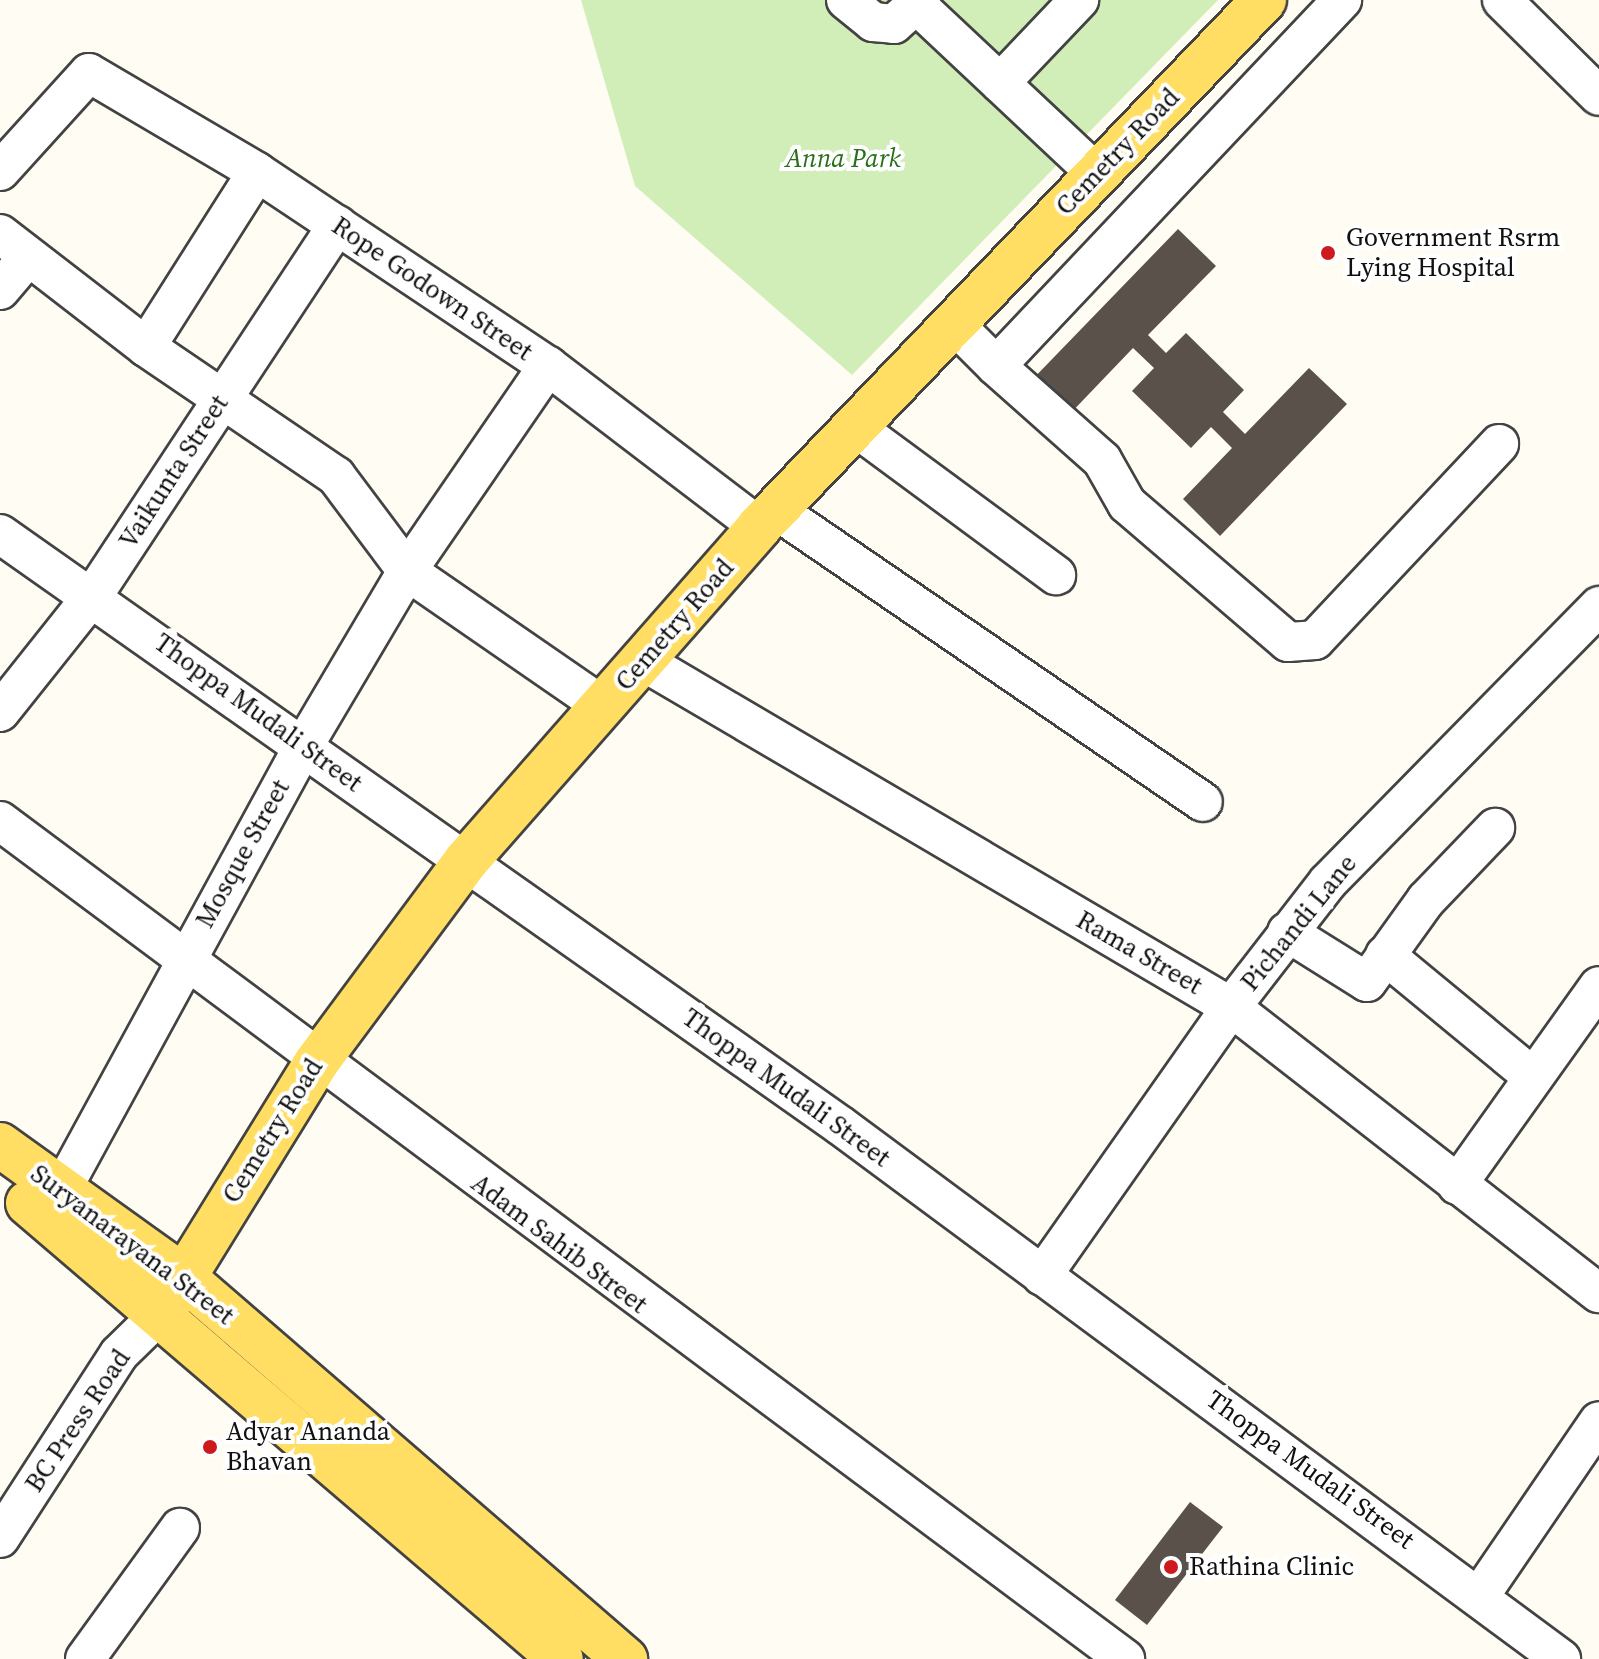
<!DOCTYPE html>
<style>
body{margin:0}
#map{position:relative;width:1599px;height:1659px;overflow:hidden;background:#fffdf3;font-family:"Source Serif 4",serif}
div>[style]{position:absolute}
.green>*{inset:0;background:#d2eeb8}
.building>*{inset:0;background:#5a514b}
.roads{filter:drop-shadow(2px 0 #434343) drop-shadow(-2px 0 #434343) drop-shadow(0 2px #434343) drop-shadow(0 -2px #434343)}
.minor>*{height:38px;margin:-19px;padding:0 19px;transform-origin:19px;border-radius:19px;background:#fff}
.major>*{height:44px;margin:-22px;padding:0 22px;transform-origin:22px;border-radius:22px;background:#ffde63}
.dots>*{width:22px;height:22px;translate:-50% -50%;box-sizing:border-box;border:4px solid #fff;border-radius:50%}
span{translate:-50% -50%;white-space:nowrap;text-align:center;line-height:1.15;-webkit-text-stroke:8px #fff;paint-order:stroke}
.street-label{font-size:26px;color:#101010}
.park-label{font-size:26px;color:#286f19;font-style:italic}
.poi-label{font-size:26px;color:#101010}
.left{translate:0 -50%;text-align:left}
</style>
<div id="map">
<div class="green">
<i style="clip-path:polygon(581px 0,1218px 0,852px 375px,635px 186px)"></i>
</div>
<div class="building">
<i style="clip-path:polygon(1178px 229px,1216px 266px,1148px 335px,1166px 353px,1186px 333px,1244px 390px,1223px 412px,1245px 434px,1309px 368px,1347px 404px,1220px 536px,1183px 499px,1232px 448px,1211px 427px,1191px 448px,1132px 391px,1154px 368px,1133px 348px,1065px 419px,1028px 384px)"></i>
<i style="clip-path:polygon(1190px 1502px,1223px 1527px,1147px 1625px,1115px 1600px)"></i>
</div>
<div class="roads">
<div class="minor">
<i style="left:846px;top:0;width:35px;rotate:39deg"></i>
<i style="left:873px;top:22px;width:21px;rotate:5deg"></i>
<i style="left:894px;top:24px;width:36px;rotate:-42deg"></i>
<i style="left:1502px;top:0;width:136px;rotate:44.7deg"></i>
<i style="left:918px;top:6px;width:245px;rotate:43.2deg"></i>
<i style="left:1000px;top:83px;width:115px;rotate:-46.4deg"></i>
<i style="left:0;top:171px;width:132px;rotate:-47.8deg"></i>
<i style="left:89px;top:73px;width:195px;rotate:30.5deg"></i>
<i style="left:257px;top:172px;width:350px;rotate:33.7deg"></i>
<i style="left:548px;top:366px;width:265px;rotate:37.3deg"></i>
<i style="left:0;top:234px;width:185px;rotate:37.7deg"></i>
<i style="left:146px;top:347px;width:230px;rotate:34.2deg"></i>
<i style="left:336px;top:476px;width:119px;rotate:53.2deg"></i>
<i style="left:407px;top:571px;width:239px;rotate:34.6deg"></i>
<i style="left:0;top:290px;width:43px;rotate:-49.7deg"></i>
<i style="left:954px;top:324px;width:59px;rotate:45deg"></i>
<i style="left:996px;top:366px;width:504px;rotate:-46.61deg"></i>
<i style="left:146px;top:347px;width:207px;rotate:-57.6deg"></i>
<i style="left:996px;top:366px;width:142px;rotate:41.6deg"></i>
<i style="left:1102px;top:460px;width:51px;rotate:60.4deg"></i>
<i style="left:1127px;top:504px;width:212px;rotate:40.6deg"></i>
<i style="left:1288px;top:642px;width:27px;rotate:-4deg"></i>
<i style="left:1315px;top:640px;width:269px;rotate:-46.8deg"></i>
<i style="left:855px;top:427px;width:250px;rotate:36.4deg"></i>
<i style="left:776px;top:510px;width:517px;rotate:34.37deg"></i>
<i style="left:0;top:534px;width:1028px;rotate:35.14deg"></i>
<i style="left:841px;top:1126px;width:896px;rotate:36.51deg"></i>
<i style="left:646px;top:663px;width:679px;rotate:30.46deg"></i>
<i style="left:1231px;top:1007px;width:466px;rotate:37.9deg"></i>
<i style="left:0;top:712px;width:151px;rotate:-51.5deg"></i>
<i style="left:94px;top:594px;width:442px;rotate:-56.6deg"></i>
<i style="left:0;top:821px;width:1403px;rotate:36.68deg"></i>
<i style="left:1287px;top:932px;width:94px;rotate:32deg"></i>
<i style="left:1367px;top:982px;width:101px;rotate:-54.3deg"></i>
<i style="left:1426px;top:900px;width:100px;rotate:-46.2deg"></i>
<i style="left:1385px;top:955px;width:192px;rotate:39.5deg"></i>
<i style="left:1457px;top:1185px;width:244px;rotate:-54.5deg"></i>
<i style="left:61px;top:1191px;width:506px;rotate:-61.41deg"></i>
<i style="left:303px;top:747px;width:204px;rotate:-59.4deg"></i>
<i style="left:407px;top:571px;width:249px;rotate:-55.5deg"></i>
<i style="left:1042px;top:1276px;width:329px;rotate:-54.9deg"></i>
<i style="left:1231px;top:1007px;width:158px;rotate:-52.2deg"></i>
<i style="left:1328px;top:882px;width:387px;rotate:-45.5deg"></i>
<i style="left:0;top:1538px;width:219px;rotate:-57.1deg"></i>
<i style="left:119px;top:1354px;width:62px;rotate:-44.3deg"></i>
<i style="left:1481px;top:1594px;width:209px;rotate:-55.7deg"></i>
<i style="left:85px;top:1659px;width:162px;rotate:-54.1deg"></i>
</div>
<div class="major">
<i style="left:0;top:1145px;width:224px;rotate:35.7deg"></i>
<i style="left:182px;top:1276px;width:586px;rotate:40.85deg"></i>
<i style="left:28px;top:1203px;width:701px;rotate:40.55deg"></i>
<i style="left:163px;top:1311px;width:291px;rotate:-58.3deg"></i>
<i style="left:316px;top:1063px;width:252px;rotate:-53.4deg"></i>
<i style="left:466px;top:861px;width:444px;rotate:-48.7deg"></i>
<i style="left:759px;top:527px;width:730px;rotate:-46.22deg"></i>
</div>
</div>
<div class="dots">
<i style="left:1328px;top:253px;background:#ce1a1d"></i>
<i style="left:210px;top:1447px;background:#ce1a1d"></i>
<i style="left:1171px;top:1567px;background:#ce1a1d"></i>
</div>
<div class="street-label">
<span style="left:1118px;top:152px;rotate:-46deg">Cemetry Road</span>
<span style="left:432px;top:289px;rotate:34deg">Rope Godown Street</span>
<span style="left:174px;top:472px;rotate:-57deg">Vaikunta Street</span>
<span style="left:675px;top:625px;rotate:-49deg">Cemetry Road</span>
<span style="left:258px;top:713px;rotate:36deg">Thoppa Mudali Street</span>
<span style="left:243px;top:854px;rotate:-61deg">Mosque Street</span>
<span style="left:1299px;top:923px;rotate:-51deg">Pichandi Lane</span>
<span style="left:1139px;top:953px;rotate:30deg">Rama Street</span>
<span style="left:786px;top:1088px;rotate:36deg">Thoppa Mudali Street</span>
<span style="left:273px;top:1131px;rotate:-58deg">Cemetry Road</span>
<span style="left:559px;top:1244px;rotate:37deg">Adam Sahib Street</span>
<span style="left:132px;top:1245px;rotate:37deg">Suryanarayana Street</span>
<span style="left:78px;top:1421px;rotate:-56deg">BC Press Road</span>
<span style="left:1310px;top:1470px;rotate:36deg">Thoppa Mudali Street</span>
</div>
<div class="park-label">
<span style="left:843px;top:159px">Anna Park</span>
</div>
<div class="poi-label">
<span class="left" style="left:1346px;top:253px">Government Rsrm<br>Lying Hospital</span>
<span class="left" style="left:226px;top:1447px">Adyar Ananda<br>Bhavan</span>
<span class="left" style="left:1189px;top:1567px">Rathina Clinic</span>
</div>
</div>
